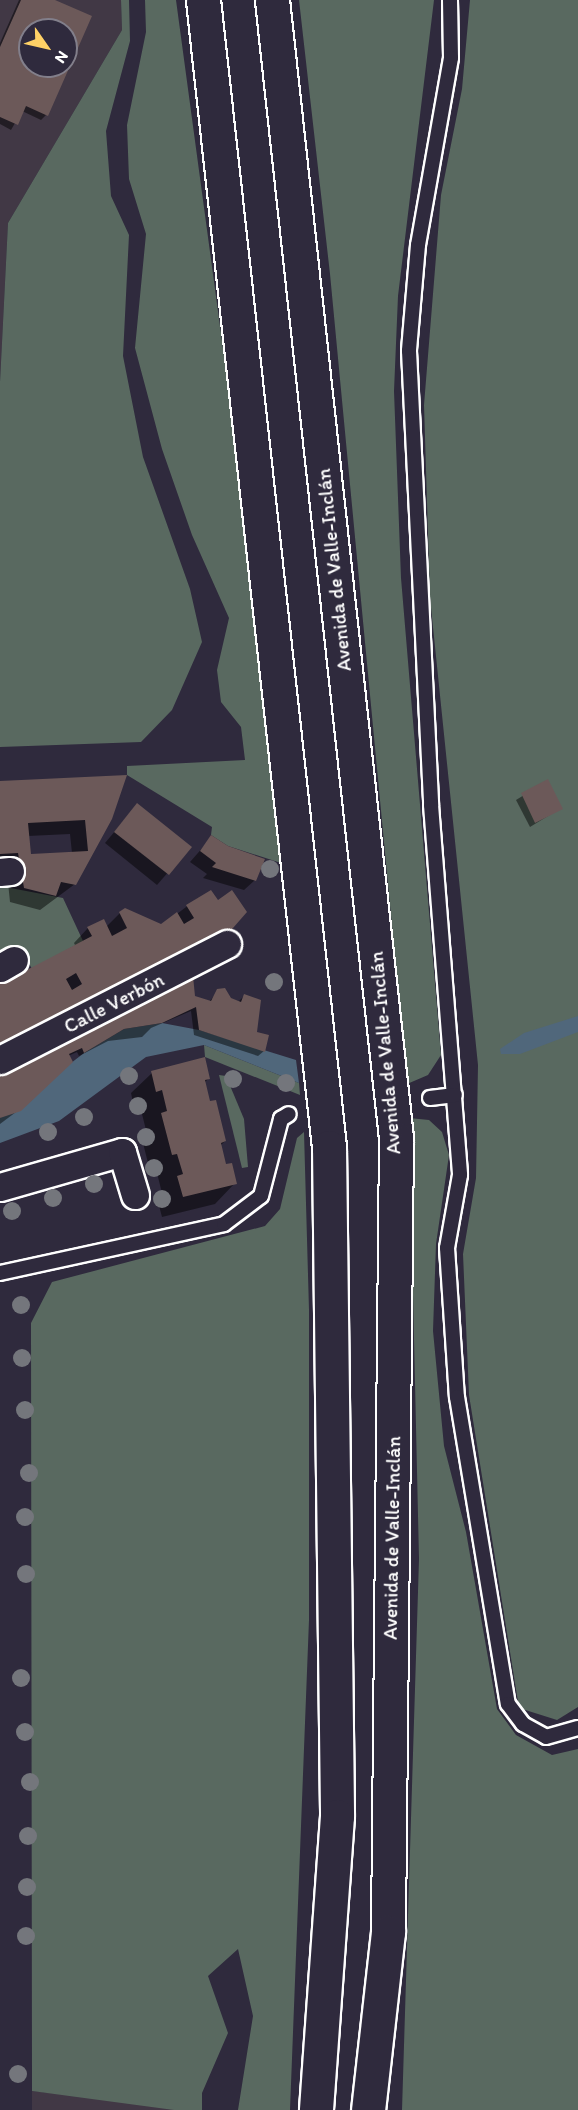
<!DOCTYPE html>
<meta charset="utf-8">
<style>
body{margin:0}
#map{position:relative;width:578px;height:2110px;overflow:hidden;background:#2f2a3d;font-family:Itim,sans-serif}
div>[style]{position:absolute}
.built>*{inset:0;background:#413845}
.green>*{inset:0;background:#596960}
.water>*{inset:0;background:#50677b}
.shadow>*{inset:0;background:#0007}
.building>*{inset:0;background:#6c5959}
.roads{filter:drop-shadow(2px 0 #fff) drop-shadow(-2px 0 #fff) drop-shadow(0 2px #fff) drop-shadow(0 -2px #fff)}
.service>*{height:14px;margin:-7px;padding:0 7px;transform-origin:7px;border-radius:7px;background:#2f2a3d}
.minor>*{height:27px;margin:-13.5px;padding:0 13.5px;transform-origin:13.5px;border-radius:13.5px;background:#2f2a3d}
.primary>*{height:33px;margin:-16.5px;padding:0 16.5px;transform-origin:16.5px;border-radius:16.5px;background:#2f2a3d}
.trees>*{width:18px;height:18px;margin:-9px;border-radius:50%;background:#74767c}
span{translate:-50% -50%;white-space:nowrap;text-align:center;line-height:1.15;-webkit-text-stroke:4.5px #2f2a3d;paint-order:stroke}
.street-label{font-size:20px;color:#fff}
.north{position:absolute;left:18px;top:18px;width:60px;height:60px;box-sizing:border-box;background:#2f2a3d;border:2px solid #827f8b;border-radius:50%;rotate:124deg;font-size:16px;font-weight:700;line-height:24px;text-align:center;color:#fff}
.north::after{content:'';display:block;margin:auto;width:21px;height:27px;background:#ffd166;clip-path:polygon(50% 0,100% 100%,50% 72%,0 100%)}
</style>
<div id="map">
<div class="built">
<i style="clip-path:polygon(evenodd,0 0,121px 0,122px 30px,8px 223px,0 382px,0 0,30px 30px,66px 30px,66px 66px,30px 66px,30px 30px)"></i>
<i style="clip-path:polygon(32px 2091px,174px 2107px,174px 2110px,32px 2110px)"></i>
</div>
<div class="green">
<i style="clip-path:polygon(121px 0,129px 0,130px 41px,106px 131px,111px 196px,129px 235px,123px 356px,143px 457px,190px 589px,202px 642px,172px 710px,141px 742px,0 747px,0 382px,8px 223px,122px 30px)"></i>
<i style="clip-path:polygon(145px 0,176px 0,249px 541px,281px 863px,228px 846px,211px 835px,212px 827px,127px 775px,127px 766px,245px 760px,241px 727px,221px 702px,217px 670px,229px 618px,192px 535px,162px 449px,135px 348px,146px 234px,129px 179px,127px 125px,146px 32px)"></i>
<i style="clip-path:polygon(299px 0,434px 0,398px 296px,394px 391px,401px 578px,441px 1055px,428px 1075px,407px 1084px,330px 274px)"></i>
<i style="clip-path:polygon(470px 0,578px 0,578px 1707px,557px 1720px,519px 1708px,469px 1395px,463px 1254px,476px 1178px,478px 1065px,430px 598px,424px 405px,441px 195px,462px 89px)"></i>
<i style="clip-path:polygon(0 886px,63px 898px,83px 941px,32px 969px,20px 947px,0 956px)"></i>
<i style="clip-path:polygon(204px 1045px,299px 1083px,300px 1095px,205px 1057px)"></i>
<i style="clip-path:polygon(219px 1075px,226px 1076px,244px 1119px,248px 1167px,242px 1168px)"></i>
<i style="clip-path:polygon(409px 1118px,429px 1120px,442px 1132px,449px 1155px,436px 1244px,433px 1331px,444px 1446px,466px 1532px,497px 1709px,516px 1735px,552px 1755px,578px 1749px,578px 2110px,402px 2110px,419px 1559px)"></i>
<i style="clip-path:polygon(304px 1132px,309px 1310px,309px 1620px,290px 2110px,238px 2110px,253px 2016px,238px 1949px,208px 1976px,228px 2033px,202px 2093px,202px 2110px,174px 2110px,32px 2091px,31px 1323px,52px 1282px,265px 1226px,280px 1209px,297px 1138px)"></i>
</div>
<div class="water">
<i style="clip-path:polygon(578px 1016px,578px 1032px,520px 1054px,501px 1054px,500px 1049px,524px 1033px)"></i>
<i style="clip-path:polygon(162px 1023px,199px 1030px,296px 1060px,299px 1083px,204px 1045px,146px 1057px,59px 1121px,0 1143px,0 1118px,84px 1053px,124px 1029px)"></i>
</div>
<div class="shadow">
<i style="clip-path:polygon(evenodd,19px 0,52px 0,90px 17px,46px 115px,41px 120px,22px 111px,11px 130px,0 124px,0 43px,19px 0,30px 30px,66px 30px,66px 66px,30px 66px,30px 30px)"></i>
<i style="clip-path:polygon(evenodd,125px 776px,75px 884px,40px 910px,10px 902px,6px 863px,0 863px,0 783px,125px 776px,70px 834px,72px 853px,29px 855px,28px 836px,70px 834px)"></i>
<i style="clip-path:polygon(547px 781px,561px 808px,530px 827px,516px 800px)"></i>
<i style="clip-path:polygon(137px 805px,190px 847px,157px 885px,105px 843px)"></i>
<i style="clip-path:polygon(212px 837px,255px 880px,244px 890px,203px 878px,207px 874px,190px 862px)"></i>
<i style="clip-path:polygon(198px 898px,218px 902px,22px 1040px,0 985px,76px 947px,74px 943px,88px 928px,106px 927px,120px 913px,161px 926px)"></i>
<i style="clip-path:polygon(218px 991px,230px 1000px,239px 1001px,244px 996px,264px 1051px,258px 1056px,194px 1035px,191px 1011px,151px 1028px,142px 1037px,108px 1041px,79px 1056px,77px 1052px,68px 1056px,32px 1100px,0 1124px,0 1073px,193px 997px,209px 1002px)"></i>
<i style="clip-path:polygon(152px 1073px,209px 1078px,204px 1083px,209px 1103px,225px 1141px,220px 1146px,225px 1166px,235px 1183px,215px 1204px,162px 1217px,157px 1198px,162px 1193px,157px 1173px,151px 1175px,141px 1135px,146px 1130px,141px 1110px,135px 1112px,131px 1093px)"></i>
</div>
<div class="building">
<i style="clip-path:polygon(evenodd,21px 0,55px 0,92px 16px,48px 116px,26px 106px,18px 125px,0 117px,0 47px,21px 0,30px 30px,66px 30px,66px 66px,30px 66px,30px 30px)"></i>
<i style="clip-path:polygon(evenodd,127px 775px,112px 819px,76px 885px,61px 882px,56px 896px,24px 888px,18px 853px,0 854px,0 781px,127px 775px,85px 820px,88px 851px,31px 854px,28px 823px,85px 820px)"></i>
<i style="clip-path:polygon(548px 779px,563px 809px,535px 823px,521px 793px)"></i>
<i style="clip-path:polygon(137px 803px,192px 847px,169px 875px,114px 832px)"></i>
<i style="clip-path:polygon(211px 835px,228px 846px,265px 859px,256px 881px,212px 867px,216px 863px,200px 851px)"></i>
<i style="clip-path:polygon(evenodd,211px 890px,218px 900px,232px 890px,247px 912px,226px 936px,0 1047px,0 984px,92px 936px,87px 927px,104px 919px,112px 936px,127px 928px,119px 912px,125px 908px,161px 924px,177px 912px,184px 924px,194px 918px,186px 905px,211px 890px,76px 973px,82px 984px,72px 990px,66px 979px,76px 973px)"></i>
<i style="clip-path:polygon(193px 976px,195px 996px,211px 1001px,217px 989px,225px 988px,231px 998px,241px 1002px,244px 994px,261px 1000px,257px 1032px,269px 1035px,265px 1052px,199px 1030px,196px 1007px,162px 1023px,124px 1029px,84px 1053px,82px 1048px,69px 1054px,73px 1062px,21px 1111px,0 1118px,0 1071px)"></i>
<i style="clip-path:polygon(205px 1057px,210px 1079px,205px 1080px,210px 1101px,216px 1100px,226px 1141px,221px 1143px,226px 1164px,232px 1163px,237px 1184px,183px 1197px,177px 1176px,183px 1174px,177px 1154px,172px 1155px,161px 1113px,167px 1111px,162px 1090px,156px 1092px,151px 1071px)"></i>
</div>
<div class="roads">
<div class="service">
<i style="left:450px;top:0;width:58px;rotate:89deg"></i>
<i style="left:451px;top:58px;width:190px;rotate:100deg"></i>
<i style="left:418px;top:245px;width:106px;rotate:94.9deg"></i>
<i style="left:409px;top:351px;width:455px;rotate:87.2deg"></i>
<i style="left:431px;top:805px;width:371px;rotate:85.5deg"></i>
<i style="left:460px;top:1175px;width:74px;rotate:100.1deg"></i>
<i style="left:447px;top:1248px;width:149px;rotate:86.2deg"></i>
<i style="left:457px;top:1397px;width:311px;rotate:80.6deg"></i>
<i style="left:508px;top:1704px;width:25px;rotate:53deg"></i>
<i style="left:523px;top:1724px;width:26px;rotate:29deg"></i>
<i style="left:546px;top:1737px;width:33px;rotate:-16deg"></i>
<i style="left:430px;top:1098px;width:25px;rotate:-7deg"></i>
<i style="left:0;top:1273px;width:229px;rotate:-12.3deg"></i>
<i style="left:224px;top:1224px;width:46px;rotate:-37.1deg"></i>
<i style="left:261px;top:1196px;width:80px;rotate:-75.4deg"></i>
<i style="left:281px;top:1119px;width:9px;rotate:-32deg"></i>
</div>
<div class="minor">
<i style="left:0;top:872px;width:10px;rotate:-6deg"></i>
<i style="left:0;top:968px;width:16px;rotate:-30deg"></i>
<i style="left:0;top:1060px;width:255px;rotate:-27.1deg"></i>
<i style="left:0;top:1187px;width:127px;rotate:-16deg"></i>
<i style="left:122px;top:1152px;width:45px;rotate:73.2deg"></i>
</div>
<div class="primary">
<i style="left:203px;top:0;width:1154px;rotate:83.73deg"></i>
<i style="left:329px;top:1147px;width:669px;rotate:89.31deg"></i>
<i style="left:337px;top:1816px;width:295px;rotate:94.1deg"></i>
<i style="left:272px;top:0;width:1145px;rotate:83.78deg"></i>
<i style="left:396px;top:1138px;width:794px;rotate:90.58deg"></i>
<i style="left:388px;top:1932px;width:179px;rotate:96.4deg"></i>
</div>
</div>
<div class="trees">
<i style="left:270px;top:869px"></i>
<i style="left:274px;top:982px"></i>
<i style="left:129px;top:1076px"></i>
<i style="left:233px;top:1079px"></i>
<i style="left:286px;top:1083px"></i>
<i style="left:138px;top:1106px"></i>
<i style="left:84px;top:1117px"></i>
<i style="left:48px;top:1132px"></i>
<i style="left:146px;top:1137px"></i>
<i style="left:154px;top:1168px"></i>
<i style="left:94px;top:1184px"></i>
<i style="left:53px;top:1198px"></i>
<i style="left:162px;top:1199px"></i>
<i style="left:12px;top:1211px"></i>
<i style="left:21px;top:1305px"></i>
<i style="left:22px;top:1358px"></i>
<i style="left:25px;top:1410px"></i>
<i style="left:29px;top:1473px"></i>
<i style="left:25px;top:1517px"></i>
<i style="left:26px;top:1574px"></i>
<i style="left:21px;top:1678px"></i>
<i style="left:25px;top:1732px"></i>
<i style="left:30px;top:1782px"></i>
<i style="left:28px;top:1836px"></i>
<i style="left:27px;top:1887px"></i>
<i style="left:26px;top:1936px"></i>
<i style="left:18px;top:2074px"></i>
</div>
<div class="street-label">
<span style="left:334px;top:570px;rotate:-96deg">Avenida de Valle-Inclán</span>
<span style="left:114px;top:1003px;rotate:-27deg">Calle Verbón</span>
<span style="left:385px;top:1053px;rotate:-95deg">Avenida de Valle-Inclán</span>
<span style="left:392px;top:1538px;rotate:-89deg">Avenida de Valle-Inclán</span>
</div>
<div class="north">N</div>
</div>
